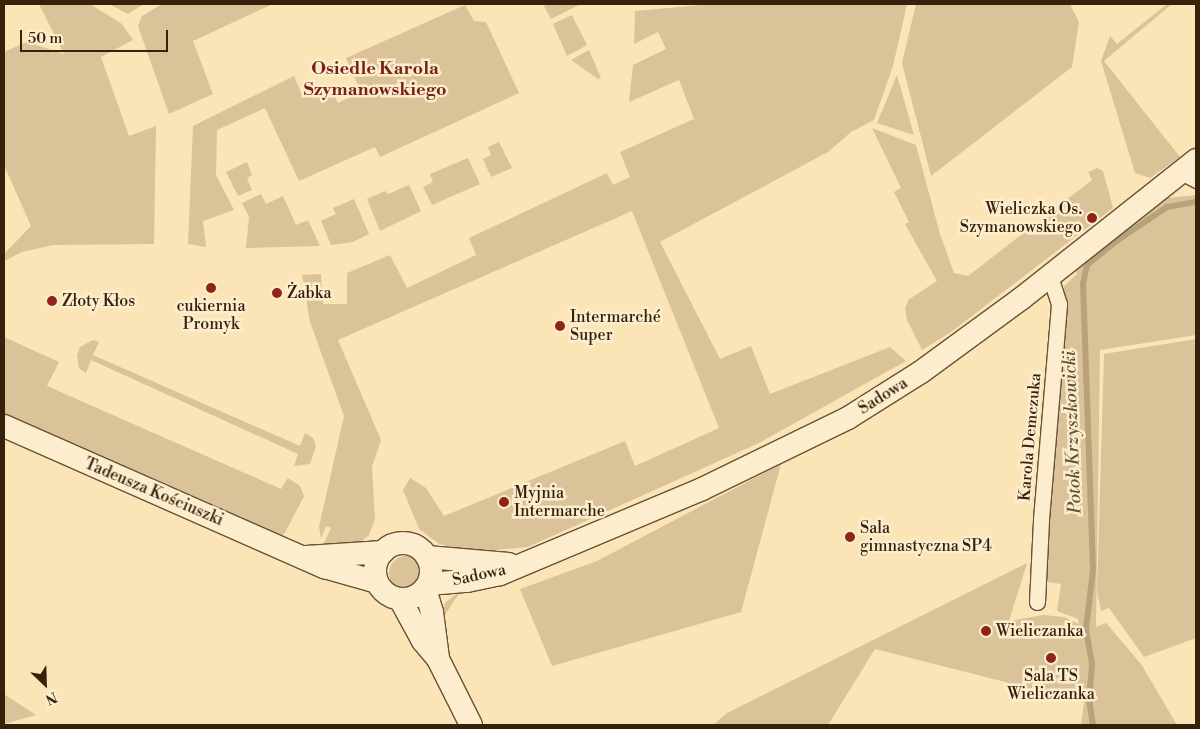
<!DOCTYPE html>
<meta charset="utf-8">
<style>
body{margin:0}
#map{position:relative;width:1200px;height:729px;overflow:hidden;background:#fbe4b5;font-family:"Libre Bodoni",serif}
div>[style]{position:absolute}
.green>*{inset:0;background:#dac398}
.round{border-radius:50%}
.stream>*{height:5.5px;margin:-2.75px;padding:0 2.75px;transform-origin:2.75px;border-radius:2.75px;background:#b8a27b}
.roads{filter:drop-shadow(1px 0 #675235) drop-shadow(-1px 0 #675235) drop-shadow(0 1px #675235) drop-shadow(0 -1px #675235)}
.street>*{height:15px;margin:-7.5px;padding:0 7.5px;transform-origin:7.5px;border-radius:7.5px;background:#fcedcf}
.secondary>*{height:22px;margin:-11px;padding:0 11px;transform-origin:11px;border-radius:11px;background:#fcedcf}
.secondary>.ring{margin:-11px;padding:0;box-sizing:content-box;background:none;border:22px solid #fcedcf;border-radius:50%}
.dots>*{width:14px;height:14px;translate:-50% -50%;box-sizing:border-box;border:2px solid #fcedcf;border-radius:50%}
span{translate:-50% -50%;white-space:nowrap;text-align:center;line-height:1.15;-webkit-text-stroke:5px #fcedcf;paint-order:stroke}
.poi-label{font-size:16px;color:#36220a}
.right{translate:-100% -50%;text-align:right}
.left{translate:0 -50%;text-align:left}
.street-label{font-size:16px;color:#36220a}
.neighbourhood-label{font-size:18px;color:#7a1f14;font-weight:700}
.water-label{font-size:18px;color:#644f32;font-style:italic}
.frame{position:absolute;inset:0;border:5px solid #36220a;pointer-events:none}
.north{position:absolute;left:20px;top:659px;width:50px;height:50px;-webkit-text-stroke:4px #fcedcf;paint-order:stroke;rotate:156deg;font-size:14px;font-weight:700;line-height:20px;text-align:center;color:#36220a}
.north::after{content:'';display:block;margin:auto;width:18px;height:22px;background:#36220a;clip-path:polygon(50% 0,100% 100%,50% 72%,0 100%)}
.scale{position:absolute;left:20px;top:30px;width:148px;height:22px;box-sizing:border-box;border:2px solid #36220a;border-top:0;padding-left:6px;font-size:15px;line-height:18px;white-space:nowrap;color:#36220a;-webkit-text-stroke:4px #fcedcf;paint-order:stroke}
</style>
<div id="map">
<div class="green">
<i style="clip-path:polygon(39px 4px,90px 4px,122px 24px,133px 40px,101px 57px,129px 136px,156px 126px,154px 244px,53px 245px,22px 252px,4px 261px,4px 254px,31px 226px,4px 165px,4px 52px,27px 42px,64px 54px)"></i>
<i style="clip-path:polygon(109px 4px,144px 4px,128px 14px)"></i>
<i style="clip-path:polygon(162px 4px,273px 4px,193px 41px,213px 94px,169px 114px,138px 26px,142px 16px)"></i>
<i style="clip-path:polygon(543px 4px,581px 4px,551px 19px)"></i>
<i style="clip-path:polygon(713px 4px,907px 4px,893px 66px,874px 120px,851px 132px,828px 152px,660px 242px,720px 359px,751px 346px,770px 394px,890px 347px,906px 361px,759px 443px,528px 547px,475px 552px,439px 544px,419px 529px,403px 490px,410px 478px,426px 488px,444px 516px,625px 441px,635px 466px,719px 428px,632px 211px,338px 340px,381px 440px,372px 467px,375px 519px,369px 535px,361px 542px,350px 546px,324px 543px,331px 528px,326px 526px,321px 538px,319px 527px,344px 416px,310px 322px,302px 275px,321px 274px,323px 304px,347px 304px,347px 273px,390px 255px,407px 288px,476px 255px,469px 238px,607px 173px,613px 185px,630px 177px,620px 152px,694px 119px,679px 80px,629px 102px,633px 65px,666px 49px,658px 32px,634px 44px,635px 11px)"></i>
<i style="clip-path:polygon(916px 4px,1070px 4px,1079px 22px,1072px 67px,931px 176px,902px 63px)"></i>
<i style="clip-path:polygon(1167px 4px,1172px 4px,1104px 61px,1180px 157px,1150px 178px,1135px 173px,1101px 61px,1110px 36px,1117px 44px)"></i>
<i style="clip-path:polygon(465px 5px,474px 21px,486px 22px,519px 93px,380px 157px,375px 147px,299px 181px,265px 108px,217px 130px,216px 175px,234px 210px,203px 221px,206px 247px,188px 244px,193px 126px,294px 76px,303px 97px,329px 86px,338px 103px,361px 92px,346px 58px)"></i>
<i style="clip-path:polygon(572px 15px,587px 45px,567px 56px,553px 24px)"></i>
<i style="clip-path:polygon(589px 50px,601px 78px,598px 79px,571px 60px)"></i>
<i style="clip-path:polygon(897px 75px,914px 135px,877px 123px)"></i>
<i style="clip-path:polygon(872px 128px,916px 145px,940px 234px,954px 273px,968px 276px,1092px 180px,1088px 172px,1097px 168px,1103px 171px,1113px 208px,951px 332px,922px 350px,907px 320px,905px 309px,908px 300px,937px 281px,905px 224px,909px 222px,894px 192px,901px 188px)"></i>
<i style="clip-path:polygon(499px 142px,512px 168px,491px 177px,483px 159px,491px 155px,488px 147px)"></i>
<i style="clip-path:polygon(468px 158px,480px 184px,432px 205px,423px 187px,433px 182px,430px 174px)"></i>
<i style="clip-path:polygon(247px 162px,252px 175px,247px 178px,252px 190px,238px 196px,226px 172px)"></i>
<i style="clip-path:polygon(409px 185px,421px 211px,380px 231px,367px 199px,385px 191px,388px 194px)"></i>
<i style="clip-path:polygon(261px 194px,266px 204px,283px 196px,296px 225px,308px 220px,320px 246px,246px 248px,249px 217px,242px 203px)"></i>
<i style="clip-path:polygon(1196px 195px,1196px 335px,1100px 350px,1096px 627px,1106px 623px,1141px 664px,1177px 725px,1081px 725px,1084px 702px,875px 649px,828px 725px,713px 725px,727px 713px,1027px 563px,1009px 621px,1043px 615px,1064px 617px,1079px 624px,1078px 619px,1057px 611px,1061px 584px,1047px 582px,1047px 517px,1064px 286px,1077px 274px,1075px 269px,1167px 198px)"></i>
<i style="clip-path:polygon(354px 199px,369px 234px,353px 242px,331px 245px,321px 221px,336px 214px,333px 208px)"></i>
<i style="clip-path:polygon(4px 337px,59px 362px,47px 386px,281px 489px,288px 478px,300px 486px,304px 496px,285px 533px,277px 539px,4px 413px)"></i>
<i style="clip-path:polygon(1196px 339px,1196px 638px,1144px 657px,1109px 608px,1101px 611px,1097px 592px,1104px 354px)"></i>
<i style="clip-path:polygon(93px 340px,99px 342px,93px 355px,300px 446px,305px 433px,313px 438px,316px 446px,310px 464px,294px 466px,298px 454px,91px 360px,86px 373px,79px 368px,77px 355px,80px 347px)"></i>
<i style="clip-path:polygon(781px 464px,741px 612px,552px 666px,520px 589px,597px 561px)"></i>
<i class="round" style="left:389px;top:556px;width:34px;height:34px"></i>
<i style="clip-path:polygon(462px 589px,441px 621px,445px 603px)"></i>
<i style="clip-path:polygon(4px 694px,36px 715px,4px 724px)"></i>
</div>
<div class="stream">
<i style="left:1093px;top:725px;width:25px;rotate:-99deg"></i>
<i style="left:1089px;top:700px;width:36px;rotate:-85deg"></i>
<i style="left:1092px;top:664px;width:36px;rotate:-100deg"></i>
<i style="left:1086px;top:629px;width:59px;rotate:-83.2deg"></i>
<i style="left:1093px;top:570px;width:286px;rotate:-92deg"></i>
<i style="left:1083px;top:284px;width:19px;rotate:-78deg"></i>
<i style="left:1087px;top:265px;width:40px;rotate:-39deg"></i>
<i style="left:1118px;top:240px;width:59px;rotate:-34deg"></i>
<i style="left:1167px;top:207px;width:29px;rotate:-10deg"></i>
</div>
<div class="roads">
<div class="street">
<i style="left:1181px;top:172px;width:17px;rotate:28deg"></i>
<i style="left:1037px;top:602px;width:83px;rotate:-87.2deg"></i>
<i style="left:1041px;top:519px;width:216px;rotate:-85.2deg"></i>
<i style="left:1059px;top:304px;width:28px;rotate:-108deg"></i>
</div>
<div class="secondary">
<i style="left:4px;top:426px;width:350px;rotate:23.8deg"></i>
<i style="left:324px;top:567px;width:55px;rotate:15.8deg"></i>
<i class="ring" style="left:375px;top:543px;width:34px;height:34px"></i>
<i style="left:306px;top:557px;width:77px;rotate:-3.7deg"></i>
<i style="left:427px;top:557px;width:82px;rotate:4.9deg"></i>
<i style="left:429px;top:584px;width:38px;rotate:-5deg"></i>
<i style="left:467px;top:581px;width:34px;rotate:-12deg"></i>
<i style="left:500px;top:574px;width:219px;rotate:-22.8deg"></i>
<i style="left:702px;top:489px;width:162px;rotate:-25.9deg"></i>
<i style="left:848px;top:418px;width:86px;rotate:-32.2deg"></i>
<i style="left:921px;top:372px;width:125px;rotate:-36.2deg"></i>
<i style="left:1022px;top:298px;width:222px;rotate:-38.4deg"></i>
<i style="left:425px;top:589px;width:24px;rotate:73deg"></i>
<i style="left:432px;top:612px;width:46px;rotate:82.6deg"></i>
<i style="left:400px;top:599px;width:48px;rotate:61.3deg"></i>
<i style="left:423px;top:641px;width:23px;rotate:50deg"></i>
<i style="left:438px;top:659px;width:74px;rotate:63.4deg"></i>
</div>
</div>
<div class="dots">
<i style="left:1092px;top:218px;background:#8f2418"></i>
<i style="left:211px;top:288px;background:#8f2418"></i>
<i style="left:277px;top:293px;background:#8f2418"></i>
<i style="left:52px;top:301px;background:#8f2418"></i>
<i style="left:560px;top:326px;background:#8f2418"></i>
<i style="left:504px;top:502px;background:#8f2418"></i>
<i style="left:850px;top:537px;background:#8f2418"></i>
<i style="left:986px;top:631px;background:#8f2418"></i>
<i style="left:1051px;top:658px;background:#8f2418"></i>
</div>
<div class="poi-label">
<span class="right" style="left:1082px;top:218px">Wieliczka Os.<br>Szymanowskiego</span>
<span class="left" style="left:287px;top:293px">Żabka</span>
<span class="left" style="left:62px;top:301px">Złoty Kłos</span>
<span style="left:211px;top:315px">cukiernia<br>Promyk</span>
<span class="left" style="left:570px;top:326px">Intermarché<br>Super</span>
<span class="left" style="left:514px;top:502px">Myjnia<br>Intermarche</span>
<span class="left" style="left:860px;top:537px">Sala<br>gimnastyczna SP4</span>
<span class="left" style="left:996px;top:631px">Wieliczanka</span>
<span style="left:1051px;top:685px">Sala TS<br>Wieliczanka</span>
</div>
<div class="street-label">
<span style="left:883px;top:396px;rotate:-32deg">Sadowa</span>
<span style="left:1030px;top:437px;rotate:-85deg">Karola Demczuka</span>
<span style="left:154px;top:492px;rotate:23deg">Tadeusza Kościuszki</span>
<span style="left:479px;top:575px;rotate:-12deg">Sadowa</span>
</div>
<div class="neighbourhood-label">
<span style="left:375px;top:80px">Osiedle Karola<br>Szymanowskiego</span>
</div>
<div class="water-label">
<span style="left:1073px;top:432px;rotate:-92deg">Potok Krzyszkowicki</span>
</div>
<div class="frame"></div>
<div class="north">N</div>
<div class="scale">50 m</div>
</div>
